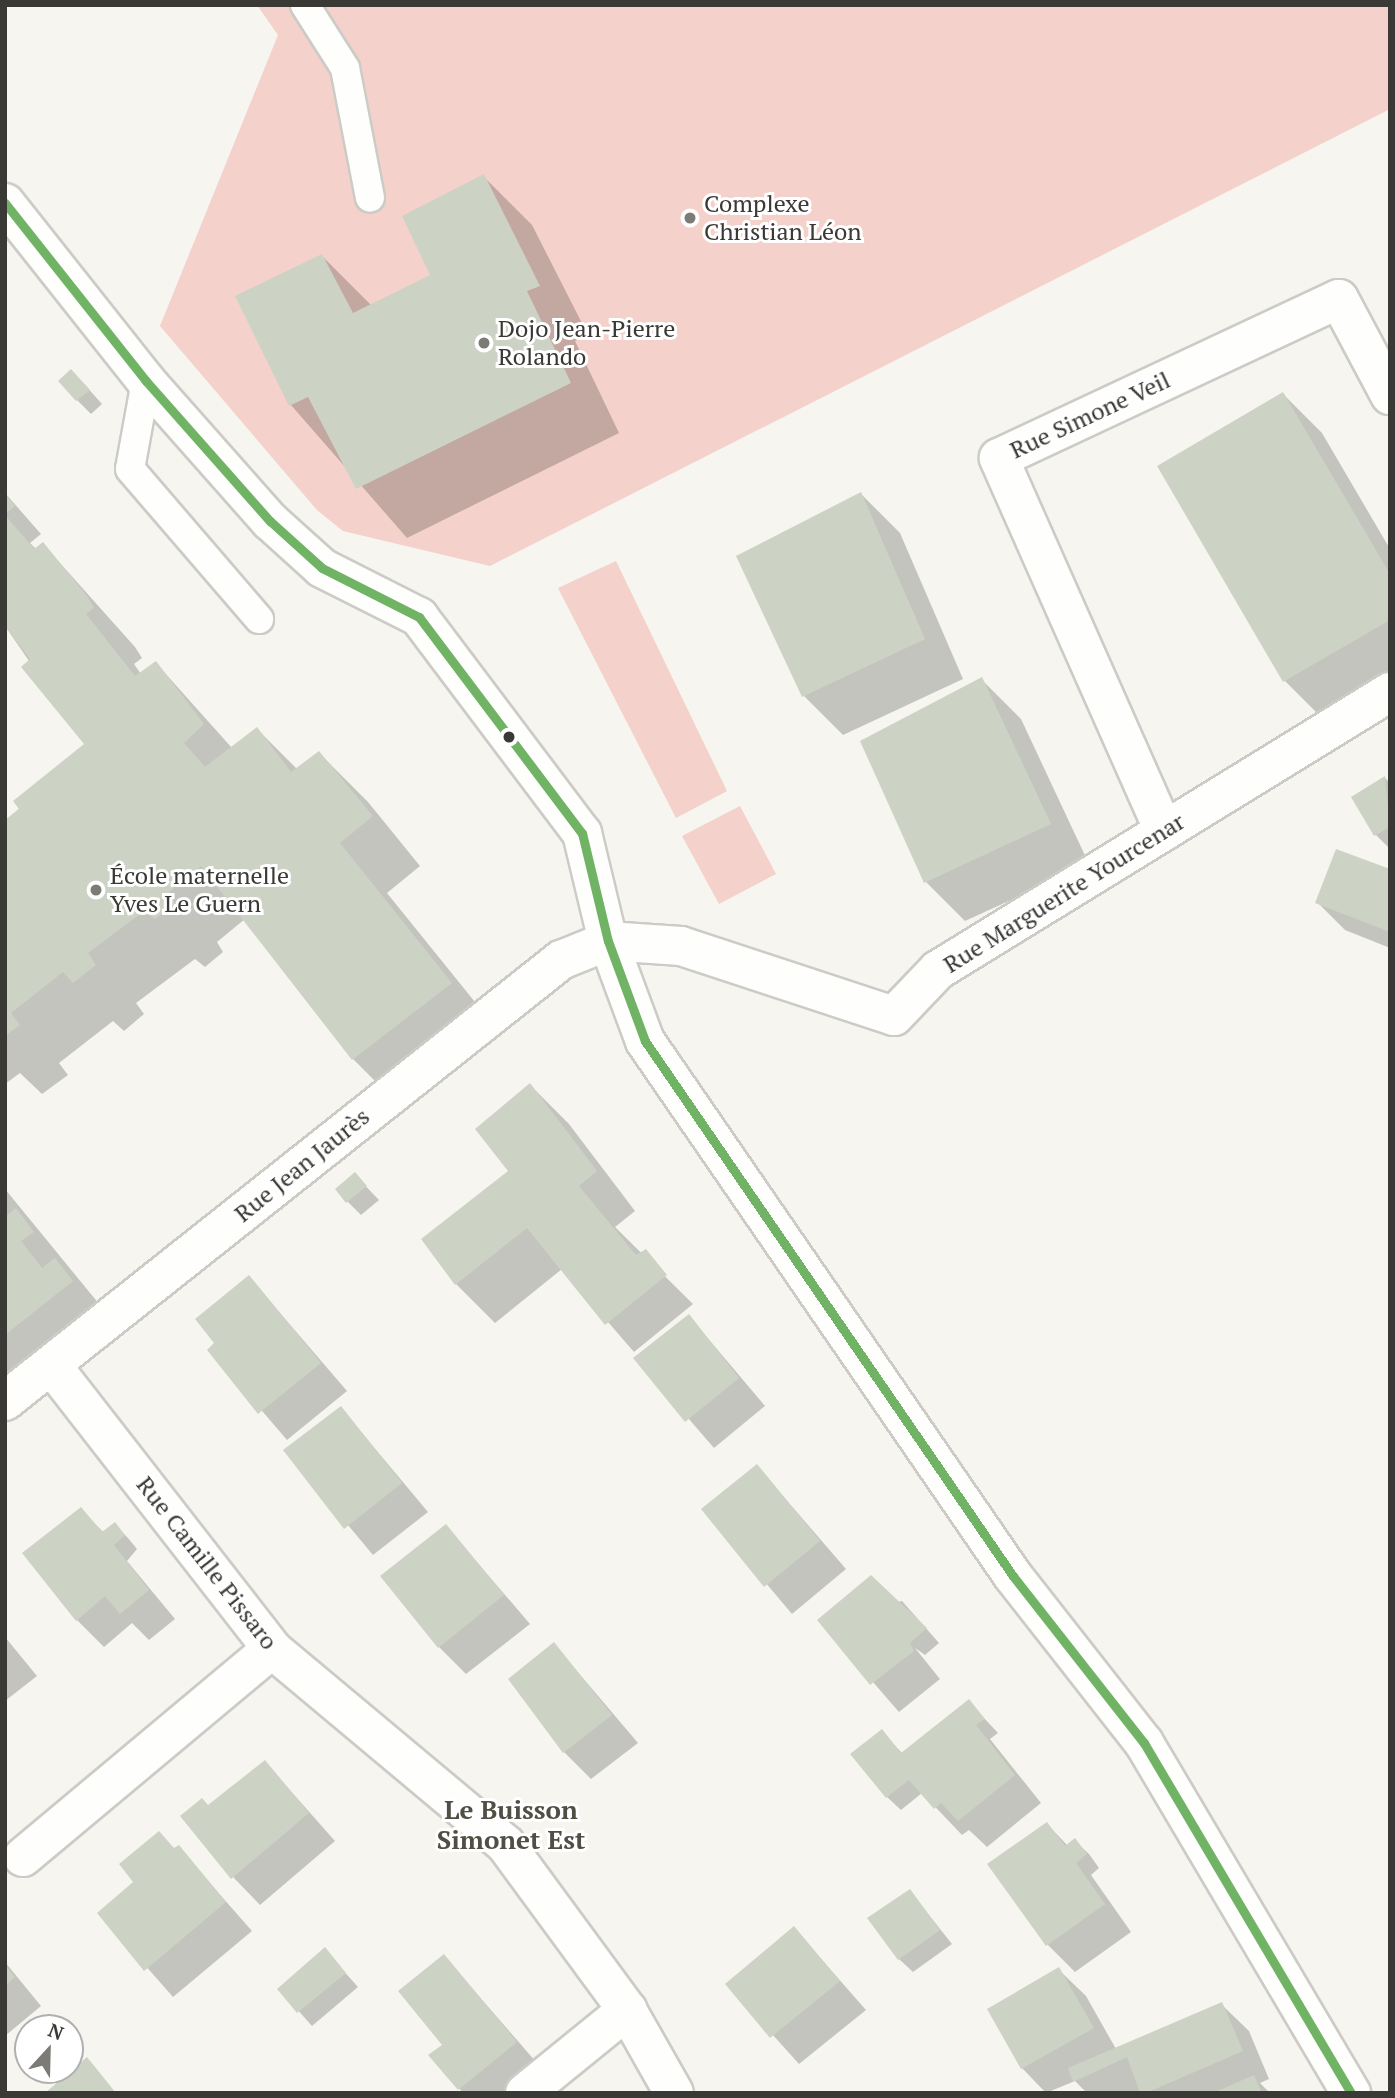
<!DOCTYPE html>
<meta charset="utf-8">
<style>
body{margin:0}
#map{position:relative;width:1395px;height:2098px;overflow:hidden;background:#f6f5ef;font-family:"PT Serif",serif}
div>[style]{position:absolute}
.green>*{inset:0;background:#f4d1ca}
.shadow>*{inset:0;background:#0003}
.building>*{inset:0;background:#cdd3c4}
.roads{filter:drop-shadow(2px 0 #cccbc6) drop-shadow(-2px 0 #cccbc6) drop-shadow(0 2px #cccbc6) drop-shadow(0 -2px #cccbc6)}
.service>*{height:28px;margin:-14px;padding:0 14px;transform-origin:14px;border-radius:14px;background:#fefefd}
.minor>*{height:38px;margin:-19px;padding:0 19px;transform-origin:19px;border-radius:19px;background:#fefefd}
.tertiary>*{height:38px;margin:-19px;padding:0 19px;transform-origin:19px;border-radius:19px;background:#fefefd}
.bus-1>*{height:9px;margin:-4.5px;padding:0 4.5px;transform-origin:4.5px;border-radius:4.5px;background:#70b364}
.dots>*{width:19px;height:19px;translate:-50% -50%;box-sizing:border-box;border:4px solid #fff;border-radius:50%}
span{translate:-50% -50%;white-space:nowrap;text-align:center;line-height:1.15;-webkit-text-stroke:6px #fff;paint-order:stroke}
.poi-label{font-size:24px;color:#3a3935}
.left{translate:0 -50%;text-align:left}
.street-label{font-size:24px;color:#3a3935}
.neighbourhood-label{font-size:26px;color:#504e45;font-weight:700}
.frame{position:absolute;inset:0;border:7px solid #3a3935;pointer-events:none}
.north{position:absolute;left:14px;top:2014px;width:70px;height:70px;box-sizing:border-box;background:#fff;border:2px solid #b0b0ae;border-radius:50%;rotate:22deg;font-size:19px;font-weight:700;line-height:28px;text-align:center;color:#3a3935}
.north::after{content:'';display:block;margin:auto;width:24px;height:32px;background:#7c7b76;clip-path:polygon(50% 0,100% 100%,50% 72%,0 100%)}
</style>
<div id="map">
<div class="green">
<i style="clip-path:polygon(257px 5px,1390px 5px,1390px 109px,490px 566px,343px 531px,317px 510px,160px 326px,278px 35px)"></i>
<i style="clip-path:polygon(616px 561px,727px 791px,676px 818px,558px 588px)"></i>
<i style="clip-path:polygon(740px 806px,776px 874px,719px 904px,682px 836px)"></i>
</div>
<div class="shadow">
<i style="clip-path:polygon(483px 176px,532px 225px,588px 335px,575px 341px,619px 433px,407px 538px,291px 405px,237px 297px,322px 256px,372px 306px,437px 284px)"></i>
<i style="clip-path:polygon(85px 385px,102px 404px,91px 414px,77px 400px)"></i>
<i style="clip-path:polygon(1283px 394px,1322px 433px,1390px 549px,1390px 682px,1324px 720px,1285px 681px)"></i>
<i style="clip-path:polygon(5px 493px,41px 534px,30px 543px,37px 550px,43px 544px,135px 647px,142px 658px,134px 664px,141px 674px,156px 663px,232px 748px,257px 729px,298px 770px,319px 753px,368px 802px,420px 866px,387px 893px,500px 1033px,402px 1108px,353px 1059px,245px 919px,217px 942px,223px 952px,205px 967px,195px 959px,136px 1003px,144px 1014px,124px 1031px,113px 1021px,59px 1063px,68px 1075px,42px 1094px,20px 1073px,5px 1084px,5px 822px,86px 744px,5px 626px)"></i>
<i style="clip-path:polygon(861px 494px,900px 533px,963px 679px,843px 735px,804px 696px)"></i>
<i style="clip-path:polygon(981px 679px,1021px 719px,1089px 864px,965px 921px,926px 882px)"></i>
<i style="clip-path:polygon(1385px 778px,1390px 783px,1389px 848px,1376px 835px)"></i>
<i style="clip-path:polygon(1390px 871px,1390px 948px,1345px 930px,1317px 902px)"></i>
<i style="clip-path:polygon(530px 1085px,569px 1124px,635px 1211px,615px 1227px,693px 1304px,634px 1352px,562px 1269px,495px 1323px,456px 1284px,511px 1171px)"></i>
<i style="clip-path:polygon(355px 1175px,379px 1200px,361px 1215px,347px 1201px)"></i>
<i style="clip-path:polygon(5px 1189px,104px 1310px,5px 1400px)"></i>
<i style="clip-path:polygon(249px 1277px,347px 1391px,287px 1440px,210px 1350px,221px 1353px)"></i>
<i style="clip-path:polygon(689px 1316px,765px 1406px,714px 1448px,636px 1358px)"></i>
<i style="clip-path:polygon(341px 1408px,428px 1512px,373px 1555px,286px 1451px)"></i>
<i style="clip-path:polygon(757px 1466px,846px 1569px,792px 1614px,704px 1510px)"></i>
<i style="clip-path:polygon(81px 1509px,104px 1533px,115px 1525px,128px 1538px,137px 1549px,127px 1561px,175px 1619px,149px 1640px,132px 1623px,104px 1647px,77px 1620px)"></i>
<i style="clip-path:polygon(446px 1526px,530px 1624px,466px 1674px,439px 1647px)"></i>
<i style="clip-path:polygon(902px 1601px,939px 1643px,925px 1655px,915px 1648px,940px 1679px,899px 1712px,819px 1620px)"></i>
<i style="clip-path:polygon(5px 1637px,37px 1676px,5px 1701px)"></i>
<i style="clip-path:polygon(554px 1644px,638px 1743px,591px 1779px,564px 1752px)"></i>
<i style="clip-path:polygon(969px 1702px,998px 1733px,990px 1739px,1041px 1803px,987px 1847px,969px 1830px,962px 1835px,922px 1793px,901px 1810px,887px 1797px,882px 1732px,903px 1754px)"></i>
<i style="clip-path:polygon(265px 1762px,335px 1841px,260px 1905px,233px 1877px)"></i>
<i style="clip-path:polygon(1047px 1824px,1068px 1846px,1075px 1841px,1089px 1854px,1099px 1868px,1091px 1875px,1131px 1932px,1075px 1972px,1048px 1945px)"></i>
<i style="clip-path:polygon(179px 1848px,252px 1931px,173px 1997px,100px 1914px)"></i>
<i style="clip-path:polygon(910px 1891px,952px 1944px,913px 1972px,899px 1959px)"></i>
<i style="clip-path:polygon(794px 1928px,866px 2010px,799px 2064px,727px 1984px)"></i>
<i style="clip-path:polygon(325px 1950px,358px 1987px,312px 2026px,279px 1989px)"></i>
<i style="clip-path:polygon(444px 1956px,543px 2070px,515px 2093px,463px 2093px,431px 2055px,444px 2045px)"></i>
<i style="clip-path:polygon(5px 1962px,41px 2006px,5px 2036px)"></i>
<i style="clip-path:polygon(1058px 1969px,1086px 1996px,1116px 2049px,1221px 2004px,1249px 2031px,1269px 2079px,1260px 2083px,1270px 2093px,1087px 2093px,1075px 2081px,1046px 2093px,1022px 2068px)"></i>
</div>
<div class="building">
<i style="clip-path:polygon(484px 174px,540px 286px,527px 291px,571px 383px,356px 489px,308px 397px,289px 406px,235px 296px,322px 254px,353px 313px,430px 275px,402px 216px)"></i>
<i style="clip-path:polygon(71px 369px,90px 390px,76px 401px,58px 381px)"></i>
<i style="clip-path:polygon(1283px 392px,1390px 574px,1390px 620px,1283px 682px,1157px 466px)"></i>
<i style="clip-path:polygon(861px 492px,925px 639px,802px 697px,736px 556px)"></i>
<i style="clip-path:polygon(5px 494px,15px 506px,5px 514px)"></i>
<i style="clip-path:polygon(5px 515px,34px 549px,43px 542px,87px 596px,94px 608px,86px 614px,135px 676px,156px 661px,204px 724px,184px 743px,205px 767px,257px 727px,291px 772px,319px 751px,373px 816px,340px 843px,452px 983px,352px 1060px,201px 866px,169px 892px,175px 903px,155px 919px,144px 911px,88px 953px,96px 965px,73px 983px,63px 972px,11px 1013px,20px 1025px,5px 1036px,5px 820px,19px 809px,13px 801px,84px 744px,21px 667px,30px 659px,5px 626px)"></i>
<i style="clip-path:polygon(982px 677px,1051px 824px,924px 883px,860px 741px)"></i>
<i style="clip-path:polygon(1385px 776px,1390px 827px,1374px 836px,1351px 797px)"></i>
<i style="clip-path:polygon(1336px 849px,1390px 869px,1390px 932px,1315px 903px)"></i>
<i style="clip-path:polygon(530px 1083px,597px 1171px,579px 1186px,636px 1255px,646px 1249px,667px 1275px,605px 1325px,527px 1228px,455px 1285px,421px 1239px,508px 1171px,475px 1129px)"></i>
<i style="clip-path:polygon(355px 1172px,367px 1186px,346px 1203px,335px 1189px)"></i>
<i style="clip-path:polygon(16px 1208px,34px 1232px,21px 1241px,42px 1268px,55px 1258px,73px 1281px,5px 1335px,5px 1217px)"></i>
<i style="clip-path:polygon(249px 1275px,321px 1363px,258px 1414px,207px 1350px,214px 1343px,195px 1319px)"></i>
<i style="clip-path:polygon(689px 1314px,739px 1378px,685px 1422px,633px 1358px)"></i>
<i style="clip-path:polygon(341px 1406px,402px 1483px,344px 1529px,283px 1450px)"></i>
<i style="clip-path:polygon(757px 1464px,820px 1541px,764px 1587px,701px 1509px)"></i>
<i style="clip-path:polygon(81px 1507px,102px 1532px,115px 1522px,125px 1535px,114px 1545px,149px 1590px,120px 1614px,105px 1596px,76px 1621px,22px 1553px)"></i>
<i style="clip-path:polygon(446px 1524px,504px 1595px,438px 1648px,380px 1576px)"></i>
<i style="clip-path:polygon(871px 1575px,927px 1628px,910px 1643px,914px 1651px,870px 1685px,817px 1620px)"></i>
<i style="clip-path:polygon(554px 1642px,612px 1715px,563px 1753px,508px 1679px)"></i>
<i style="clip-path:polygon(969px 1699px,985px 1719px,976px 1725px,1015px 1775px,958px 1821px,941px 1803px,934px 1809px,909px 1780px,886px 1798px,850px 1754px,882px 1729px,901px 1753px)"></i>
<i style="clip-path:polygon(265px 1760px,309px 1813px,231px 1879px,180px 1816px,202px 1798px,208px 1805px)"></i>
<i style="clip-path:polygon(1047px 1822px,1065px 1846px,1075px 1838px,1087px 1854px,1076px 1863px,1105px 1904px,1046px 1946px,987px 1864px)"></i>
<i style="clip-path:polygon(159px 1831px,174px 1848px,179px 1845px,226px 1902px,144px 1971px,97px 1913px,133px 1882px,119px 1864px)"></i>
<i style="clip-path:polygon(910px 1889px,940px 1930px,898px 1960px,867px 1918px)"></i>
<i style="clip-path:polygon(794px 1926px,840px 1981px,770px 2038px,725px 1984px)"></i>
<i style="clip-path:polygon(325px 1947px,346px 1973px,297px 2013px,277px 1989px)"></i>
<i style="clip-path:polygon(444px 1954px,517px 2042px,458px 2090px,428px 2055px,442px 2045px,398px 1991px)"></i>
<i style="clip-path:polygon(5px 1965px,15px 1977px,5px 1986px)"></i>
<i style="clip-path:polygon(1059px 1967px,1094px 2028px,1021px 2069px,987px 2009px)"></i>
<i style="clip-path:polygon(1222px 2002px,1243px 2051px,1146px 2093px,1140px 2093px,1127px 2057px,1073px 2082px,1068px 2068px)"></i>
<i style="clip-path:polygon(87px 2057px,116px 2093px,45px 2093px,79px 2064px)"></i>
<i style="clip-path:polygon(1254px 2075px,1262px 2093px,1213px 2093px)"></i>
</div>
<div class="roads">
<div class="service">
<i style="left:305px;top:5px;width:75px;rotate:57.6deg"></i>
<i style="left:345px;top:68px;width:132px;rotate:79.1deg"></i>
<i style="left:146px;top:381px;width:89px;rotate:100.3deg"></i>
<i style="left:130px;top:469px;width:198px;rotate:49.3deg"></i>
</div>
<div class="minor">
<i style="left:1164px;top:831px;width:408px;rotate:-113.9deg"></i>
<i style="left:999px;top:458px;width:375px;rotate:-25.1deg"></i>
<i style="left:1339px;top:299px;width:109px;rotate:62deg"></i>
<i style="left:52px;top:1366px;width:358px;rotate:52.1deg"></i>
<i style="left:272px;top:1649px;width:305px;rotate:39.9deg"></i>
<i style="left:506px;top:1845px;width:205px;rotate:53.7deg"></i>
<i style="left:627px;top:2010px;width:95px;rotate:60.5deg"></i>
<i style="left:5px;top:1401px;width:710px;rotate:-38.42deg"></i>
<i style="left:561px;top:960px;width:51px;rotate:-22deg"></i>
<i style="left:608px;top:941px;width:73px;rotate:3.9deg"></i>
<i style="left:681px;top:946px;width:224px;rotate:18.2deg"></i>
<i style="left:894px;top:1016px;width:64px;rotate:-46.3deg"></i>
<i style="left:938px;top:970px;width:531px;rotate:-31.59deg"></i>
<i style="left:23px;top:1857px;width:324px;rotate:-39.9deg"></i>
<i style="left:525px;top:2093px;width:132px;rotate:-39.1deg"></i>
</div>
<div class="tertiary">
<i style="left:5px;top:203px;width:227px;rotate:51.6deg"></i>
<i style="left:146px;top:381px;width:187px;rotate:48.5deg"></i>
<i style="left:270px;top:521px;width:70px;rotate:42.1deg"></i>
<i style="left:322px;top:568px;width:109px;rotate:26.8deg"></i>
<i style="left:419px;top:617px;width:271px;rotate:53deg"></i>
<i style="left:582px;top:833px;width:111px;rotate:76.5deg"></i>
<i style="left:608px;top:941px;width:107px;rotate:69.7deg"></i>
<i style="left:645px;top:1041px;width:649px;rotate:55.48deg"></i>
<i style="left:1013px;top:1576px;width:212px;rotate:51.9deg"></i>
<i style="left:1144px;top:1743px;width:407px;rotate:59.4deg"></i>
</div>
</div>
<div class="bus-1">
<i style="left:5px;top:203px;width:227px;rotate:51.6deg"></i>
<i style="left:146px;top:381px;width:187px;rotate:48.5deg"></i>
<i style="left:270px;top:521px;width:70px;rotate:42.1deg"></i>
<i style="left:322px;top:568px;width:109px;rotate:26.8deg"></i>
<i style="left:419px;top:617px;width:271px;rotate:53deg"></i>
<i style="left:582px;top:833px;width:111px;rotate:76.5deg"></i>
<i style="left:608px;top:941px;width:107px;rotate:69.7deg"></i>
<i style="left:645px;top:1041px;width:649px;rotate:55.48deg"></i>
<i style="left:1013px;top:1576px;width:212px;rotate:51.9deg"></i>
<i style="left:1144px;top:1743px;width:407px;rotate:59.4deg"></i>
</div>
<div class="dots">
<i style="left:690px;top:218px;background:#7c7b76"></i>
<i style="left:484px;top:343px;background:#7c7b76"></i>
<i style="left:509px;top:737px;background:#3a3935"></i>
<i style="left:96px;top:890px;background:#7c7b76"></i>
</div>
<div class="poi-label">
<span class="left" style="left:704px;top:218px">Complexe<br>Christian Léon</span>
<span class="left" style="left:498px;top:343px">Dojo Jean-Pierre<br>Rolando</span>
<span class="left" style="left:110px;top:890px">École maternelle<br>Yves Le Guern</span>
</div>
<div class="street-label">
<span style="left:1090px;top:415px;rotate:-25deg">Rue Simone Veil</span>
<span style="left:1064px;top:893px;rotate:-32deg">Rue Marguerite Yourcenar</span>
<span style="left:302px;top:1165px;rotate:-39deg">Rue Jean Jaurès</span>
<span style="left:207px;top:1563px;rotate:52deg">Rue Camille Pissaro</span>
</div>
<div class="neighbourhood-label">
<span style="left:511px;top:1825px">Le Buisson<br>Simonet Est</span>
</div>
<div class="frame"></div>
<div class="north">N</div>
</div>
